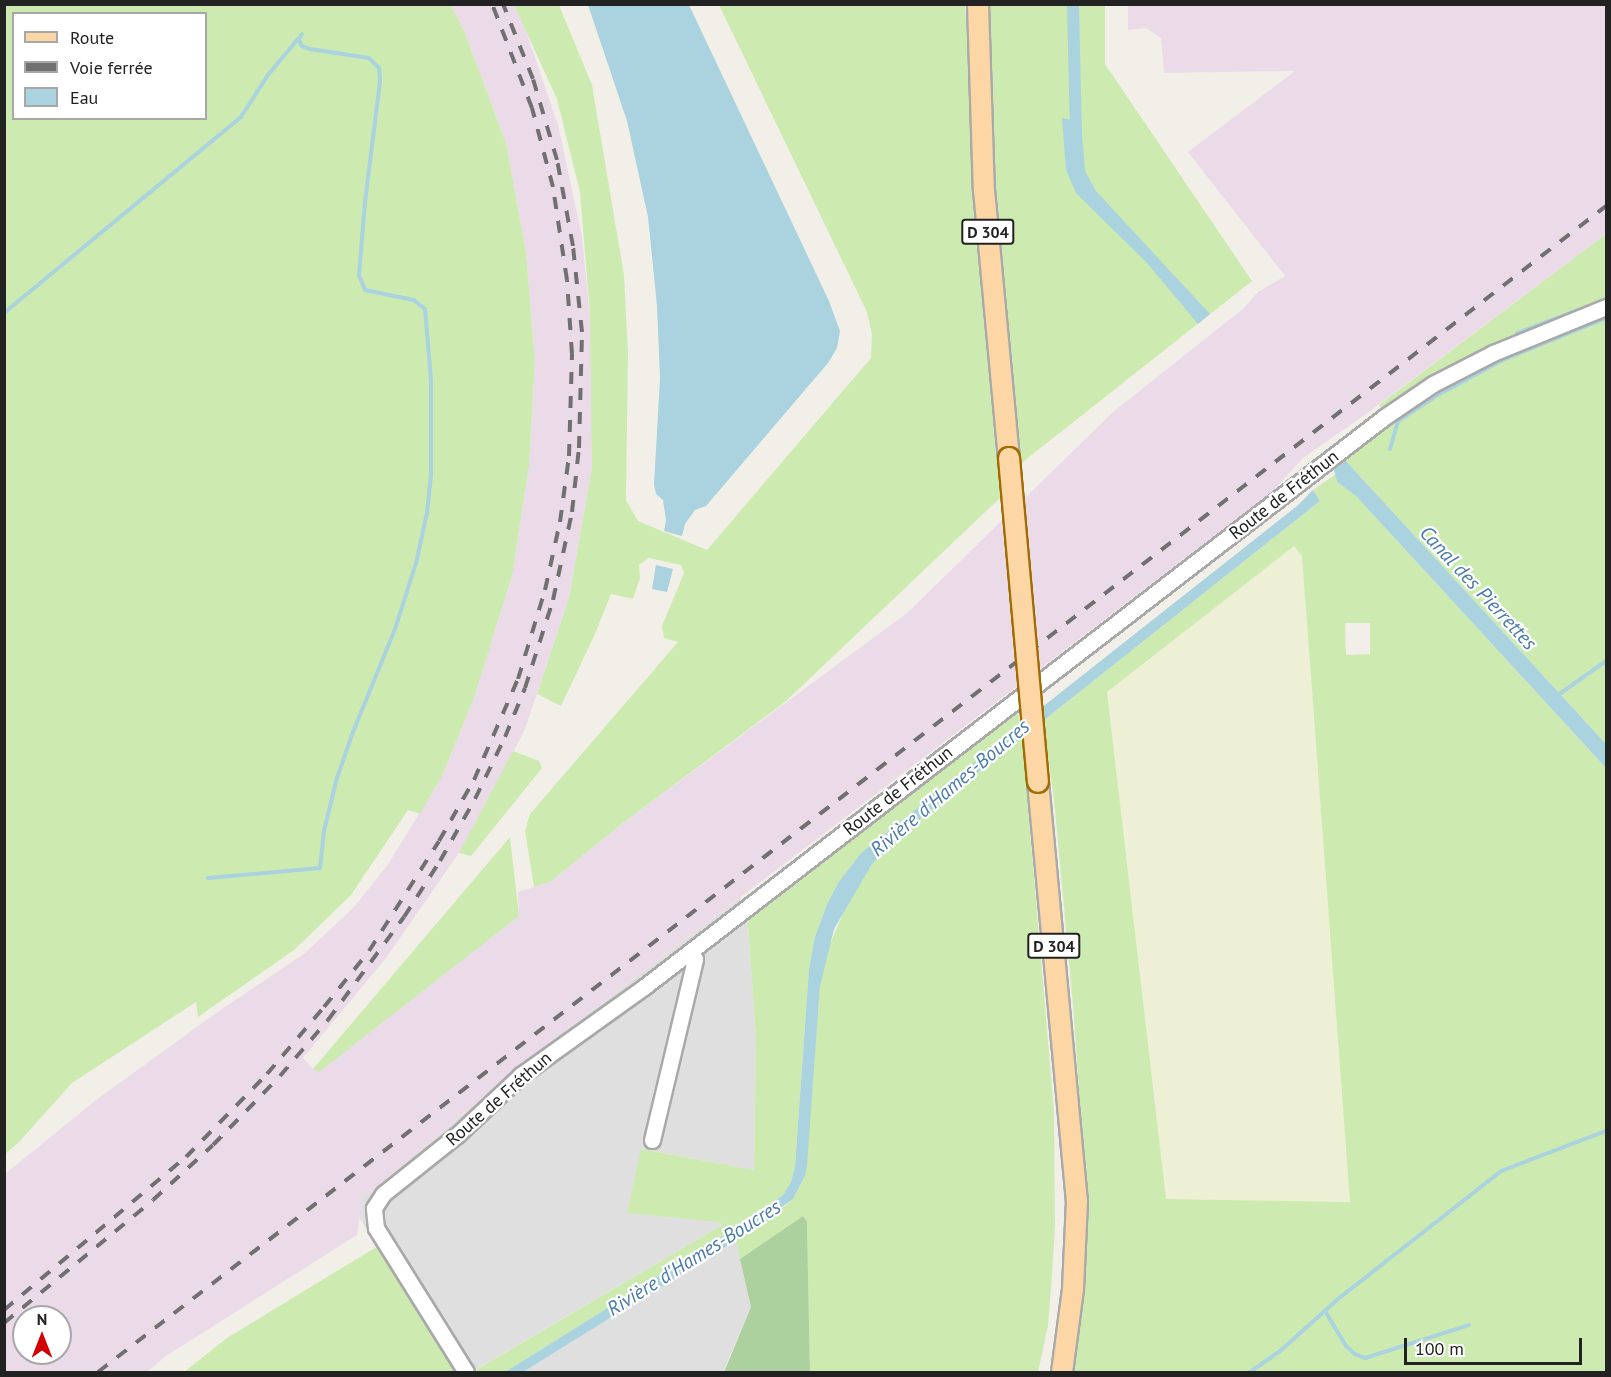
<!DOCTYPE html>
<meta charset="utf-8">
<style>
body{margin:0}
#map{position:relative;width:1611px;height:1377px;overflow:hidden;background:#f2efe9;font-family:"PT Sans",sans-serif}
div>[style]{position:absolute}
.residential>*{inset:0;background:#e0dfdf}
.industrial>*{inset:0;background:#ebdbe8}
.farmland>*{inset:0;background:#eef0d5}
.grass>*{inset:0;background:#cdebb0}
.forest>*{inset:0;background:#add19e}
.water>*{inset:0;background:#aad3df}
.stream>*{height:4px;margin:-2px;padding:0 2px;transform-origin:2px;border-radius:2px;background:#aad3df}
.canal>*{height:12px;margin:-6px;padding:0 6px;transform-origin:6px;border-radius:6px;background:#aad3df}
.roads{filter:drop-shadow(2px 0 #a9a9a9) drop-shadow(-2px 0 #a9a9a9) drop-shadow(0 2px #a9a9a9) drop-shadow(0 -2px #a9a9a9)}
.minor>*{height:15px;margin:-7.5px;padding:0 7.5px;transform-origin:7.5px;border-radius:7.5px;background:#fff}
.major>*{height:20px;margin:-10px;padding:0 10px;transform-origin:10px;border-radius:10px;background:#fcd6a4}
.rail>*{height:4px;margin-top:-2px;transform-origin:0;background:repeating-linear-gradient(90deg,#707070 0 12px,transparent 0 24px)}
.bridges{filter:drop-shadow(2px 0 #a06b00) drop-shadow(-2px 0 #a06b00) drop-shadow(0 2px #a06b00) drop-shadow(0 -2px #a06b00)}
.major-bridge>*{height:20px;margin:-10px;padding:0 10px;transform-origin:10px;border-radius:10px;background:#fcd6a4}
span{translate:-50% -50%;white-space:nowrap;text-align:center;line-height:1.15;-webkit-text-stroke:4.5px #fff;paint-order:stroke}
.shield-label span{padding:2px 4px;background:#fff;border:2px solid;border-radius:4px;-webkit-text-stroke-width:0}
.shield-label{font-size:16px;color:#222;font-weight:700}
.street-label{font-size:18px;color:#222}
.water-label{font-size:20px;color:#4a7aab;font-style:italic}
.frame{position:absolute;inset:0;border:6px solid #222;pointer-events:none}
.legend{position:absolute;left:12px;top:12px;width:195px;height:108px;box-sizing:border-box;background:#fff;border:2px solid #a7a7a7;margin:0;padding:8px 10px;list-style:none;font-size:18px;color:#222}
.legend li{display:flex;align-items:center;gap:12px;height:30px}
.legend b{width:30px;border:2px solid #a7a7a7}
.north{position:absolute;left:12px;top:1305px;width:60px;height:60px;box-sizing:border-box;background:#fff;border:2px solid #a7a7a7;border-radius:50%;rotate:0deg;font-size:16px;font-weight:700;line-height:24px;text-align:center;color:#222}
.north::after{content:'';display:block;margin:auto;width:21px;height:27px;background:#d40000;clip-path:polygon(50% 0,100% 100%,50% 72%,0 100%)}
.scale{position:absolute;left:1404px;top:1338px;width:178px;height:27px;box-sizing:border-box;border:3px solid #222;border-top:0;padding-left:8px;font-size:18px;line-height:21px;white-space:nowrap;color:#222;-webkit-text-stroke:4px #fff;paint-order:stroke}
</style>
<div id="map">
<div class="residential">
<i style="clip-path:polygon(740px 898px,747px 913px,756px 1038px,754px 1170px,641px 1149px,722px 1225px,475px 1370px,476px 1372px,459px 1372px,359px 1217px,362px 1199px,531px 1057px)"></i>
<i style="clip-path:polygon(736px 1240px,751px 1307px,723px 1372px,523px 1372px)"></i>
</div>
<div class="industrial">
<i style="clip-path:polygon(evenodd,451px 5px,514px 5px,526px 31px,558px 125px,582px 236px,593px 349px,592px 467px,569px 598px,525px 729px,468px 840px,386px 958px,303px 1058px,313px 1069px,519px 916px,518px 892px,550px 882px,623px 823px,907px 613px,1113px 412px,1244px 308px,1258px 292px,1285px 276px,1188px 152px,1295px 71px,1164px 73px,1161px 38px,1146px 28px,1128px 30px,1128px 5px,1606px 5px,1606px 234px,1366px 414px,1303px 458px,1273px 491px,531px 1057px,362px 1199px,357px 1235px,166px 1356px,147px 1372px,5px 1372px,5px 1174px,96px 1100px,219px 1011px,305px 953px,353px 908px,387px 866px,442px 776px,474px 698px,512px 576px,529px 466px,535px 361px,526px 252px,506px 143px,465px 33px,451px 5px,24px 1317px,60px 1317px,60px 1353px,24px 1353px,24px 1317px)"></i>
</div>
<div class="farmland">
<i style="clip-path:polygon(1294px 546px,1302px 556px,1350px 1202px,1166px 1199px,1107px 692px)"></i>
</div>
<div class="grass">
<i style="clip-path:polygon(evenodd,5px 4px,451px 5px,465px 33px,506px 143px,526px 252px,535px 361px,529px 466px,512px 576px,474px 698px,442px 776px,420px 814px,408px 810px,351px 895px,294px 950px,198px 1017px,196px 1002px,72px 1083px,18px 1143px,5px 1154px,5px 4px,14px 14px,206px 14px,206px 118px,14px 118px,14px 14px)"></i>
<i style="clip-path:polygon(514px 5px,559px 5px,592px 85px,624px 275px,628px 352px,626px 500px,638px 521px,707px 550px,871px 358px,872px 335px,867px 312px,719px 5px,965px 5px,983px 291px,1001px 497px,785px 702px,623px 823px,550px 882px,534px 887px,525px 831px,530px 814px,678px 642px,664px 638px,662px 626px,684px 573px,681px 565px,649px 558px,639px 565px,640px 578px,633px 599px,611px 594px,595px 634px,561px 706px,537px 694px,569px 598px,592px 467px,590px 314px,580px 192px,557px 99px)"></i>
<i style="clip-path:polygon(984px 5px,1105px 5px,1105px 64px,1252px 281px,1019px 465px,992px 208px)"></i>
<i style="clip-path:polygon(1606px 234px,1606px 744px,1345px 460px,1388px 420px,1379px 405px)"></i>
<i style="clip-path:polygon(evenodd,1336px 474px,1337px 482px,1356px 496px,1606px 768px,1606px 1372px,1070px 1372px,1076px 1344px,1087px 1206px,1073px 1005px,1054px 799px,1043px 721px,1320px 501px,1313px 490px,1336px 474px,1294px 546px,1302px 556px,1350px 1202px,1166px 1199px,1107px 692px,1294px 546px,1336px 474px,1345px 623px,1370px 623px,1370px 654px,1346px 655px,1345px 623px)"></i>
<i style="clip-path:polygon(1017px 711px,1021px 725px,861px 853px,838px 883px,827px 904px,815px 937px,809px 969px,795px 1166px,791px 1182px,783px 1195px,753px 1217px,505px 1372px,476px 1372px,474px 1371px,722px 1225px,719px 1222px,627px 1213px,641px 1149px,754px 1170px,756px 1038px,747px 913px)"></i>
<i style="clip-path:polygon(1022px 736px,1054px 1112px,1055px 1226px,1052px 1275px,1048px 1326px,1038px 1372px,810px 1372px,807px 1222px,803px 1216px,740px 1259px,736px 1240px,786px 1205px,793px 1199px,805px 1176px,820px 986px,825px 956px,847px 904px,872px 864px,914px 824px)"></i>
<i style="clip-path:polygon(513px 751px,539px 761px,542px 768px,471px 856px,459px 853px)"></i>
<i style="clip-path:polygon(510px 837px,519px 916px,319px 1072px,313px 1069px)"></i>
<i style="clip-path:polygon(378px 1246px,459px 1372px,184px 1372px,227px 1338px)"></i>
</div>
<div class="forest">
<i style="clip-path:polygon(803px 1216px,807px 1222px,810px 1372px,724px 1372px,751px 1307px,740px 1259px)"></i>
</div>
<div class="water">
<i style="clip-path:polygon(588px 5px,689px 5px,829px 301px,840px 331px,837px 348px,828px 363px,706px 506px,695px 510px,685px 524px,682px 536px,664px 531px,666px 520px,663px 500px,656px 494px,654px 485px,660px 378px,657px 306px,648px 217px,627px 121px)"></i>
<i style="clip-path:polygon(1062px 118px,1081px 122px,1085px 171px,1096px 191px,1210px 314px,1198px 324px,1147px 263px,1076px 193px,1066px 170px)"></i>
<i style="clip-path:polygon(1345px 460px,1606px 744px,1606px 768px,1356px 496px,1337px 482px,1334px 470px)"></i>
<i style="clip-path:polygon(1313px 490px,1320px 501px,1043px 721px,1041px 708px,1297px 506px)"></i>
<i style="clip-path:polygon(656px 565px,673px 569px,667px 592px,652px 589px)"></i>
<i style="clip-path:polygon(1025px 722px,1025px 734px,914px 824px,872px 864px,834px 929px,820px 986px,807px 1165px,805px 1176px,793px 1199px,736px 1240px,523px 1372px,505px 1372px,753px 1217px,783px 1195px,791px 1182px,795px 1166px,809px 969px,815px 937px,827px 904px,838px 883px,861px 853px)"></i>
</div>
<div class="stream">
<i style="left:4px;top:313px;width:308px;rotate:-39.6deg"></i>
<i style="left:241px;top:117px;width:50px;rotate:-57.3deg"></i>
<i style="left:268px;top:75px;width:53px;rotate:-50.3deg"></i>
<i style="left:1517px;top:333px;width:77px;rotate:-20.6deg"></i>
<i style="left:1390px;top:449px;width:29px;rotate:-74deg"></i>
<i style="left:1398px;top:421px;width:45px;rotate:-33.3deg"></i>
<i style="left:1436px;top:396px;width:76px;rotate:-28.2deg"></i>
<i style="left:1503px;top:360px;width:111px;rotate:-22.2deg"></i>
<i style="left:1558px;top:695px;width:59px;rotate:-35.3deg"></i>
<i style="left:208px;top:878px;width:112px;rotate:-5.1deg"></i>
<i style="left:320px;top:868px;width:37px;rotate:-84deg"></i>
<i style="left:324px;top:831px;width:55px;rotate:-76.2deg"></i>
<i style="left:337px;top:778px;width:49px;rotate:-70.8deg"></i>
<i style="left:353px;top:732px;width:111px;rotate:-67.8deg"></i>
<i style="left:395px;top:629px;width:69px;rotate:-72.3deg"></i>
<i style="left:416px;top:563px;width:51px;rotate:-77.6deg"></i>
<i style="left:427px;top:513px;width:36px;rotate:-84deg"></i>
<i style="left:431px;top:477px;width:97px;rotate:-90deg"></i>
<i style="left:431px;top:380px;width:71px;rotate:-94.8deg"></i>
<i style="left:425px;top:309px;width:14px;rotate:-141deg"></i>
<i style="left:414px;top:300px;width:50px;rotate:-168.5deg"></i>
<i style="left:365px;top:290px;width:16px;rotate:-112deg"></i>
<i style="left:359px;top:275px;width:73px;rotate:-85.3deg"></i>
<i style="left:365px;top:202px;width:122px;rotate:-82.9deg"></i>
<i style="left:380px;top:81px;width:13px;rotate:-94deg"></i>
<i style="left:379px;top:68px;width:14px;rotate:-135deg"></i>
<i style="left:369px;top:58px;width:60px;rotate:-171.3deg"></i>
<i style="left:310px;top:49px;width:9px;rotate:-159deg"></i>
<i style="left:302px;top:46px;width:7px;rotate:-117deg"></i>
<i style="left:1325px;top:1311px;width:41px;rotate:59deg"></i>
<i style="left:1346px;top:1346px;width:12px;rotate:42deg"></i>
<i style="left:1355px;top:1354px;width:11px;rotate:22deg"></i>
<i style="left:1365px;top:1358px;width:109px;rotate:-17.6deg"></i>
<i style="left:1250px;top:1372px;width:35px;rotate:-35deg"></i>
<i style="left:1279px;top:1352px;width:79px;rotate:-41.9deg"></i>
<i style="left:1338px;top:1299px;width:207px;rotate:-38.1deg"></i>
<i style="left:1501px;top:1171px;width:112px;rotate:-20.9deg"></i>
</div>
<div class="canal">
<i style="left:1073px;top:4px;width:131px;rotate:88.7deg"></i>
</div>
<div class="roads">
<div class="minor">
<i style="left:652px;top:1140px;width:186px;rotate:-76.6deg"></i>
<i style="left:695px;top:959px;width:9px;rotate:-126deg"></i>
<i style="left:466px;top:1372px;width:170px;rotate:-122deg"></i>
<i style="left:376px;top:1228px;width:20px;rotate:-96deg"></i>
<i style="left:374px;top:1208px;width:17px;rotate:-57deg"></i>
<i style="left:383px;top:1194px;width:95px;rotate:-38.6deg"></i>
<i style="left:457px;top:1135px;width:88px;rotate:-43.2deg"></i>
<i style="left:521px;top:1075px;width:151px;rotate:-35.6deg"></i>
<i style="left:644px;top:987px;width:933px;rotate:-37.59deg"></i>
<i style="left:1383px;top:418px;width:60px;rotate:-34.2deg"></i>
<i style="left:1433px;top:384px;width:68px;rotate:-27.3deg"></i>
<i style="left:1493px;top:353px;width:122px;rotate:-22.2deg"></i>
</div>
<div class="major">
<i style="left:978px;top:4px;width:186px;rotate:88.2deg"></i>
<i style="left:984px;top:190px;width:269px;rotate:84.7deg"></i>
<i style="left:1038px;top:782px;width:421px;rotate:84.7deg"></i>
<i style="left:1077px;top:1201px;width:88px;rotate:92.6deg"></i>
<i style="left:1073px;top:1289px;width:84px;rotate:97.5deg"></i>
</div>
</div>
<div class="rail">
<i style="left:4px;top:1310px;width:238px;rotate:-40.1deg"></i>
<i style="left:186px;top:1157px;width:116px;rotate:-45.7deg"></i>
<i style="left:267px;top:1074px;width:88px;rotate:-49.6deg"></i>
<i style="left:324px;top:1007px;width:72px;rotate:-51.2deg"></i>
<i style="left:369px;top:951px;width:130px;rotate:-57.5deg"></i>
<i style="left:439px;top:841px;width:70px;rotate:-60.2deg"></i>
<i style="left:474px;top:780px;width:110px;rotate:-66.5deg"></i>
<i style="left:518px;top:679px;width:93px;rotate:-73.1deg"></i>
<i style="left:545px;top:590px;width:70px;rotate:-77.6deg"></i>
<i style="left:560px;top:522px;width:67px;rotate:-82.2deg"></i>
<i style="left:569px;top:456px;width:102px;rotate:-88.3deg"></i>
<i style="left:572px;top:354px;width:74px;rotate:-93.9deg"></i>
<i style="left:567px;top:280px;width:94px;rotate:-98.6deg"></i>
<i style="left:553px;top:187px;width:82px;rotate:-104.9deg"></i>
<i style="left:532px;top:108px;width:111px;rotate:-111deg"></i>
<i style="left:4px;top:1323px;width:193px;rotate:-39.5deg"></i>
<i style="left:153px;top:1200px;width:81px;rotate:-42.5deg"></i>
<i style="left:213px;top:1145px;width:96px;rotate:-45.8deg"></i>
<i style="left:280px;top:1076px;width:74px;rotate:-49.4deg"></i>
<i style="left:328px;top:1020px;width:128px;rotate:-53.6deg"></i>
<i style="left:404px;top:917px;width:67px;rotate:-57.3deg"></i>
<i style="left:440px;top:861px;width:71px;rotate:-60.6deg"></i>
<i style="left:475px;top:799px;width:69px;rotate:-64.2deg"></i>
<i style="left:505px;top:737px;width:53px;rotate:-67.8deg"></i>
<i style="left:525px;top:688px;width:92px;rotate:-72.3deg"></i>
<i style="left:553px;top:600px;width:90px;rotate:-77.8deg"></i>
<i style="left:572px;top:512px;width:64px;rotate:-83.8deg"></i>
<i style="left:579px;top:448px;width:116px;rotate:-88.5deg"></i>
<i style="left:582px;top:332px;width:86px;rotate:-96deg"></i>
<i style="left:573px;top:246px;width:87px;rotate:-100.5deg"></i>
<i style="left:557px;top:160px;width:84px;rotate:-106.5deg"></i>
<i style="left:533px;top:79px;width:81px;rotate:-111.8deg"></i>
<i style="left:98px;top:1372px;width:1906px;rotate:-37.71deg"></i>
</div>
<div class="bridges">
<div class="major-bridge">
<i style="left:1009px;top:458px;width:325px;rotate:84.9deg"></i>
</div>
</div>
<div class="shield-label">
<span style="left:988px;top:232px">D 304</span>
<span style="left:1054px;top:946px">D 304</span>
</div>
<div class="street-label">
<span style="left:1284px;top:495px;rotate:-38deg">Route de Fréthun</span>
<span style="left:898px;top:791px;rotate:-38deg">Route de Fréthun</span>
<span style="left:499px;top:1099px;rotate:-41deg">Route de Fréthun</span>
</div>
<div class="water-label">
<span style="left:1478px;top:588px;rotate:47deg">Canal des Pierrettes</span>
<span style="left:950px;top:788px;rotate:-40deg">Rivière d'Hames-Boucres</span>
<span style="left:694px;top:1258px;rotate:-32deg">Rivière d'Hames-Boucres</span>
</div>
<div class="frame"></div>
<ul class="legend">
<li><b style="height:8px;background:#fcd6a4"></b>Route</li>
<li><b style="height:8px;background:#707070"></b>Voie ferrée</li>
<li><b style="height:16px;background:#aad3df"></b>Eau</li>
</ul>
<div class="north">N</div>
<div class="scale">100 m</div>
</div>
